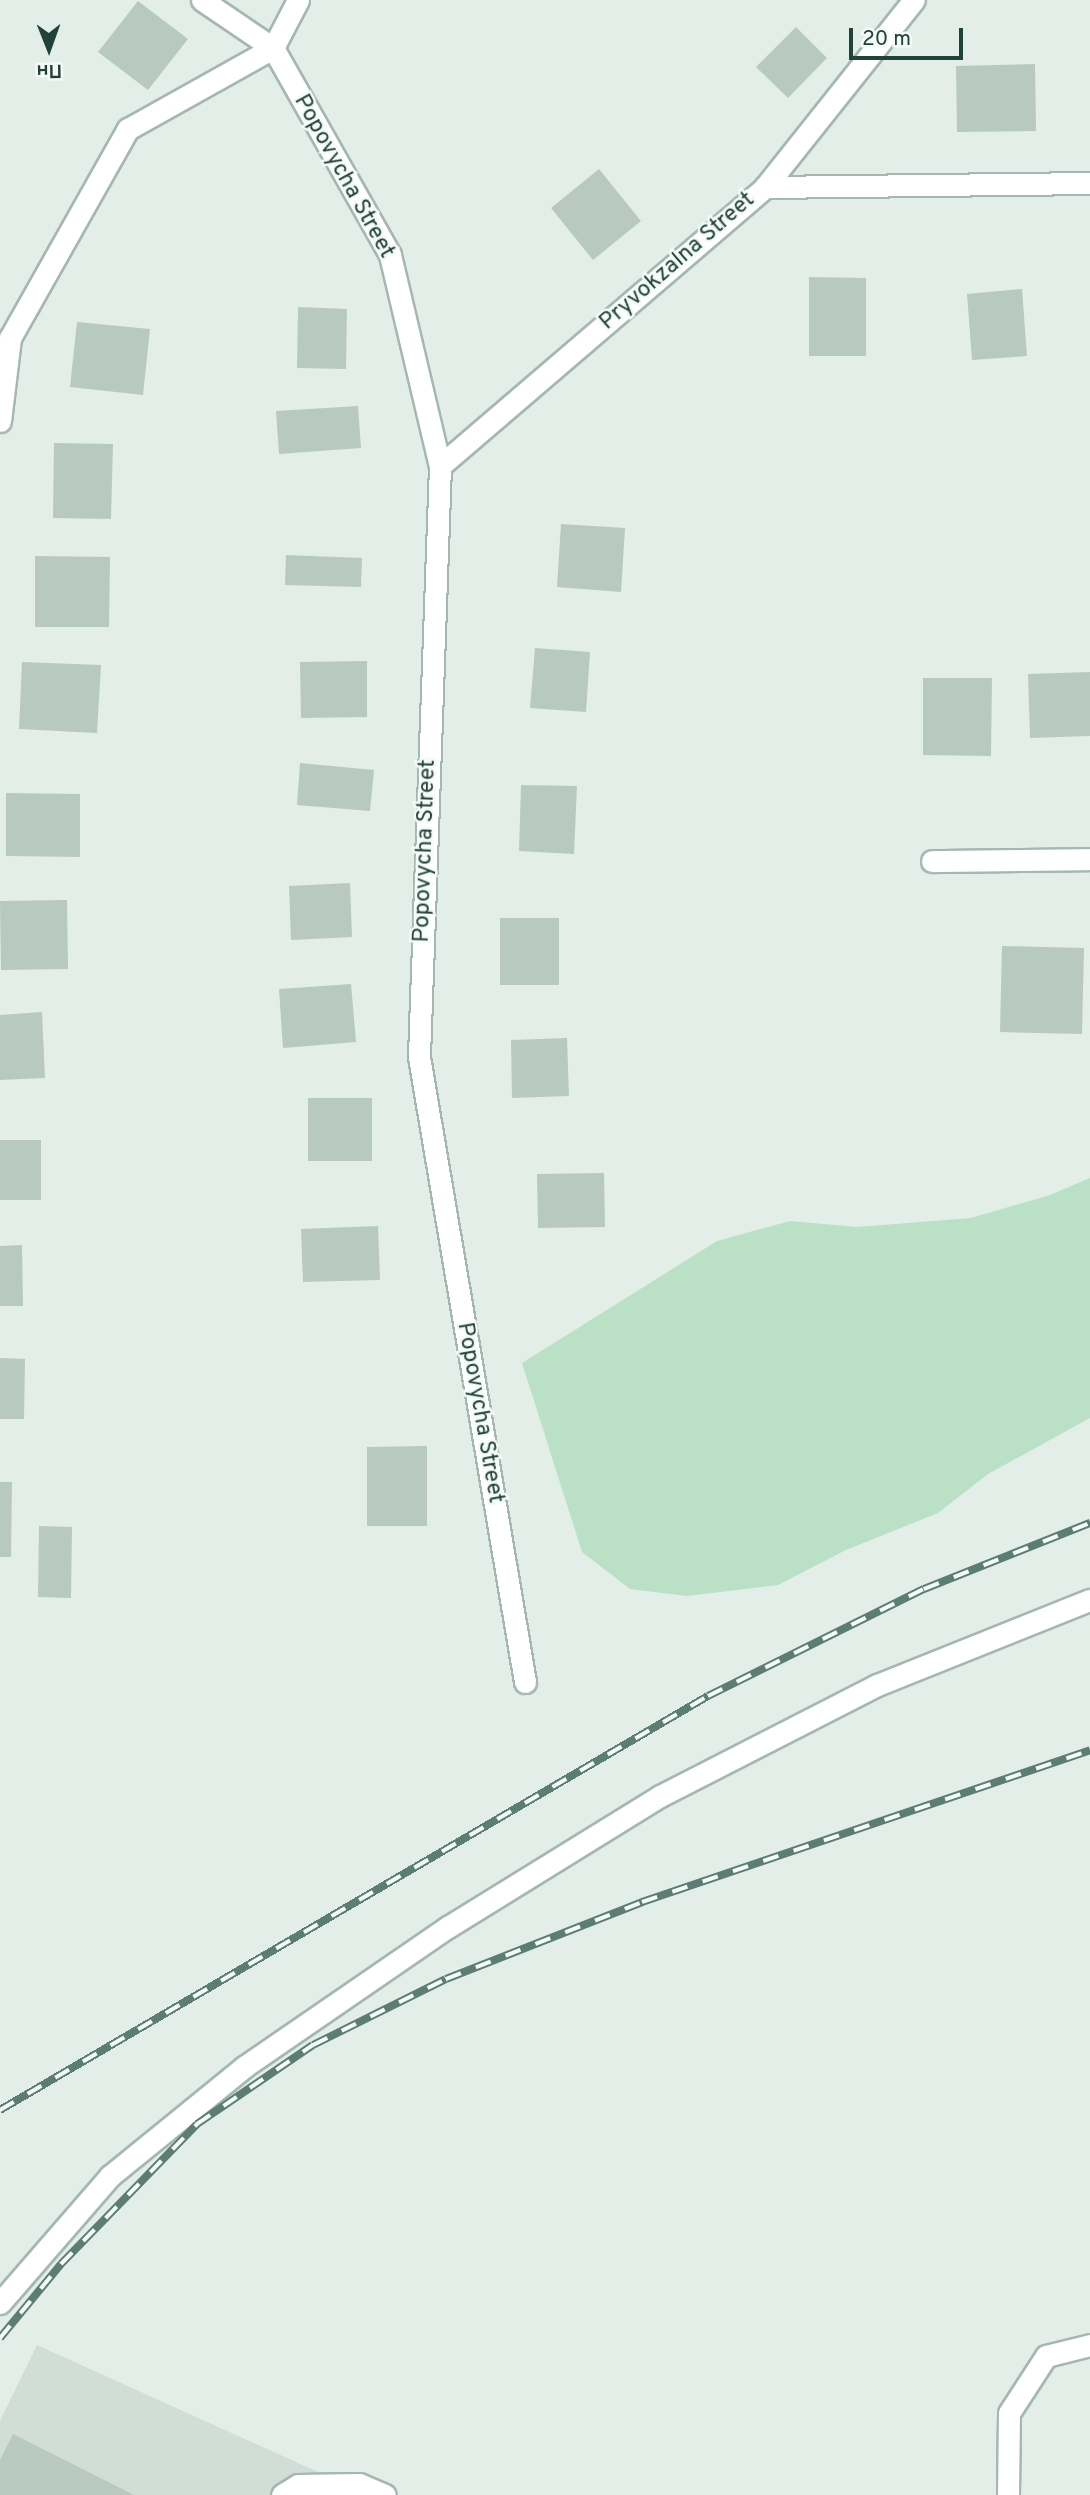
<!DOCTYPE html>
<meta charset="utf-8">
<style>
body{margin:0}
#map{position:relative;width:1090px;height:2495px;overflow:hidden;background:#e3eee9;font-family:Overpass,sans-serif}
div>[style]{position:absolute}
.built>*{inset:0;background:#d1ded8}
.green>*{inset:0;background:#bae1c5}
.building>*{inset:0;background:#b8c9c2}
.roads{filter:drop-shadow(2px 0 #a5b7b1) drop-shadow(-2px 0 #a5b7b1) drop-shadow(0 2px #a5b7b1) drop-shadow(0 -2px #a5b7b1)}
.minor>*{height:21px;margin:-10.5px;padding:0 10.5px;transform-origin:10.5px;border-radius:10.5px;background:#fff}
.rail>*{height:8px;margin-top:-4px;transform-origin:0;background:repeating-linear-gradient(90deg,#f4faf7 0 16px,#5b7d74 0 32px);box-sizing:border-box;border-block:2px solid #5b7d74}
span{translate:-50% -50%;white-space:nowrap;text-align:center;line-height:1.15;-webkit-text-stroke:5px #f4faf7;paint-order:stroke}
.street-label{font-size:23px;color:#214239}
.north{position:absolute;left:14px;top:14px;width:70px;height:70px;-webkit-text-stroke:5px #f4faf7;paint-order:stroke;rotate:179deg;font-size:19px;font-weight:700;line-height:28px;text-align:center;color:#214239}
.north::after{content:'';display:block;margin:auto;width:24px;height:32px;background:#214239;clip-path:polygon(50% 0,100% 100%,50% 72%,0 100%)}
.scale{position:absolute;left:849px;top:28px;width:114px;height:32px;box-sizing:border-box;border:4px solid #214239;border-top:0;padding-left:9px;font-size:21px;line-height:24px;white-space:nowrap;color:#214239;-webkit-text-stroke:5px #f4faf7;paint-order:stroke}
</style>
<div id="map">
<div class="built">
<i style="clip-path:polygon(37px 2345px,369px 2495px,0 2495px,0 2421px)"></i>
</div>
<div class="green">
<i style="clip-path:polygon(1090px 1178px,1090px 1418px,988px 1474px,938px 1513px,846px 1550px,778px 1585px,687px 1596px,630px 1589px,582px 1552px,522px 1363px,717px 1241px,790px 1221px,857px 1227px,971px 1218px,1050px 1195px)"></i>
</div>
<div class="building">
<i style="clip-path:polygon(138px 1px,188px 39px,148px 90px,98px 52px)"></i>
<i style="clip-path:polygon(796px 27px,827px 58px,788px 98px,756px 67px)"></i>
<i style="clip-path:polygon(1035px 64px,1036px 131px,957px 132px,956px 66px)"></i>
<i style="clip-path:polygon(599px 169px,641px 221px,593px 260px,551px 208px)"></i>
<i style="clip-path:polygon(809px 277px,866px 278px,866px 356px,809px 356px)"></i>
<i style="clip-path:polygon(1022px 289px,1027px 356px,972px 360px,967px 294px)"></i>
<i style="clip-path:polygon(298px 307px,347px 309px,346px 369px,297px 368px)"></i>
<i style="clip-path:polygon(77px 322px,150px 329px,143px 395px,70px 387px)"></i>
<i style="clip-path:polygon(358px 406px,361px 448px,279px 454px,276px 411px)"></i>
<i style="clip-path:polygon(54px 443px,113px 444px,111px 519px,53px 518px)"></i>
<i style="clip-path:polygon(561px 524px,625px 528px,621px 592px,557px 587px)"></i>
<i style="clip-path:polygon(286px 555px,362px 558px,361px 587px,285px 585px)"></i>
<i style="clip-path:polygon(35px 556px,110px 557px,109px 627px,35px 627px)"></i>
<i style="clip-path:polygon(535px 648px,590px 652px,586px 712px,530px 708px)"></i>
<i style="clip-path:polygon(367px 661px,367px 717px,301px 718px,300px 662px)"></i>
<i style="clip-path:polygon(22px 662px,101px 665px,97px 733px,19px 729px)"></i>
<i style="clip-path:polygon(1090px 672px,1090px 736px,1030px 738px,1028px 674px)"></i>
<i style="clip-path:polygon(923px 678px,992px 678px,991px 756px,923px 755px)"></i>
<i style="clip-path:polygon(300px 763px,374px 770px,370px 811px,297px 805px)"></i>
<i style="clip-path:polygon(521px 785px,577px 786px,574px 854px,519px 851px)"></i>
<i style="clip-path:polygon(6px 793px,80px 794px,80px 857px,6px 856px)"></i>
<i style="clip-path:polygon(350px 883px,352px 937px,291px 940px,289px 886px)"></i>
<i style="clip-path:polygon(67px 900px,68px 969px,1px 970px,0 901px)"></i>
<i style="clip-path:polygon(500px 918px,559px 918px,559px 985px,500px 985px)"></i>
<i style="clip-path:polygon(1002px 946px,1084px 948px,1082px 1034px,1000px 1032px)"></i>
<i style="clip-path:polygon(351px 984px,356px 1042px,283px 1048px,279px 989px)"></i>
<i style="clip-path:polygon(42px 1012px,45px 1078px,0 1080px,0 1015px)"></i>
<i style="clip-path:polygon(567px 1038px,569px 1096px,512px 1098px,511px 1040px)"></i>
<i style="clip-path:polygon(308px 1098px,372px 1098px,372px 1161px,308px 1161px)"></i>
<i style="clip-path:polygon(0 1140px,41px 1140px,41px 1200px,0 1200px)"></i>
<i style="clip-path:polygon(604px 1173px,605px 1227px,538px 1228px,537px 1174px)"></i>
<i style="clip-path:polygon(378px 1226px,380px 1280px,303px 1282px,301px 1229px)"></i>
<i style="clip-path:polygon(22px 1245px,23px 1306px,0 1306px,0 1246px)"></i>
<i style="clip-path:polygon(0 1358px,25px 1359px,24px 1419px,0 1419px)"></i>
<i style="clip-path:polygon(427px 1446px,427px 1526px,367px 1526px,367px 1447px)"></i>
<i style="clip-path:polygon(0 1482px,12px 1482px,11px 1557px,0 1557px)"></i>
<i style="clip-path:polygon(39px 1526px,72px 1527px,71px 1598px,38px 1597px)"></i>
<i style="clip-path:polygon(13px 2434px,134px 2495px,0 2495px,0 2460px)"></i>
</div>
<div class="roads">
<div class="minor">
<i style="left:202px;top:0;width:86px;rotate:34.1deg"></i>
<i style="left:273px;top:48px;width:238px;rotate:60.5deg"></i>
<i style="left:390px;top:255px;width:217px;rotate:76.7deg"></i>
<i style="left:440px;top:466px;width:591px;rotate:92.04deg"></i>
<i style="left:419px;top:1057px;width:634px;rotate:80.37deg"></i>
<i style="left:273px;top:48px;width:54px;rotate:-62.5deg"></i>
<i style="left:765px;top:187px;width:239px;rotate:-51.5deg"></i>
<i style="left:0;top:421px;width:84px;rotate:-83.1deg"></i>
<i style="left:10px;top:338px;width:240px;rotate:-60.6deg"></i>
<i style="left:128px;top:129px;width:166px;rotate:-29.2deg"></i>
<i style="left:440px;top:466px;width:428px;rotate:-40.6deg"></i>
<i style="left:765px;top:187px;width:325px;rotate:-0.7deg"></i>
<i style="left:932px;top:861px;width:158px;rotate:-0.7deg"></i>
<i style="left:0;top:2303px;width:168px;rotate:-49.1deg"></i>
<i style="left:110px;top:2176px;width:173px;rotate:-39.1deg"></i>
<i style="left:244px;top:2067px;width:247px;rotate:-34.5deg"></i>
<i style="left:448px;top:1927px;width:249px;rotate:-31.7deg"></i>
<i style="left:660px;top:1796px;width:244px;rotate:-27.1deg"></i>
<i style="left:877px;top:1685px;width:229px;rotate:-21.8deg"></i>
<i style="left:282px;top:2495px;width:19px;rotate:-32deg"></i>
<i style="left:298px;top:2485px;width:61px;rotate:-0.9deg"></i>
<i style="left:359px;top:2484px;width:28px;rotate:23deg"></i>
<i style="left:1008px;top:2495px;width:82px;rotate:-89.3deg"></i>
<i style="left:1009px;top:2413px;width:68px;rotate:-57deg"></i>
<i style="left:1046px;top:2356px;width:45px;rotate:-14deg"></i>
</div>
</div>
<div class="rail">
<i style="left:0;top:2110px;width:820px;rotate:-30.32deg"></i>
<i style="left:708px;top:1696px;width:241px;rotate:-26.4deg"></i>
<i style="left:924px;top:1589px;width:179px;rotate:-21.7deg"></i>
<i style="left:0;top:2338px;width:96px;rotate:-50.5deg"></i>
<i style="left:61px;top:2264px;width:195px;rotate:-45.8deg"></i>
<i style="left:197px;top:2124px;width:140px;rotate:-34.3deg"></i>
<i style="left:313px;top:2045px;width:148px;rotate:-26.4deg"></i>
<i style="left:446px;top:1979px;width:211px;rotate:-21.4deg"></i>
<i style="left:642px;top:1902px;width:473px;rotate:-18.7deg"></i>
</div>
<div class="street-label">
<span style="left:343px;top:177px;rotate:61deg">Popovycha Street</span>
<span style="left:678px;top:262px;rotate:-41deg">Pryvokzalna Street</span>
<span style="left:426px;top:851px;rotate:-88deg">Popovycha Street</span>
<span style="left:479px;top:1413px;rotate:80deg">Popovycha Street</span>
</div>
<div class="north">Пн</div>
<div class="scale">20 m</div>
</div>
